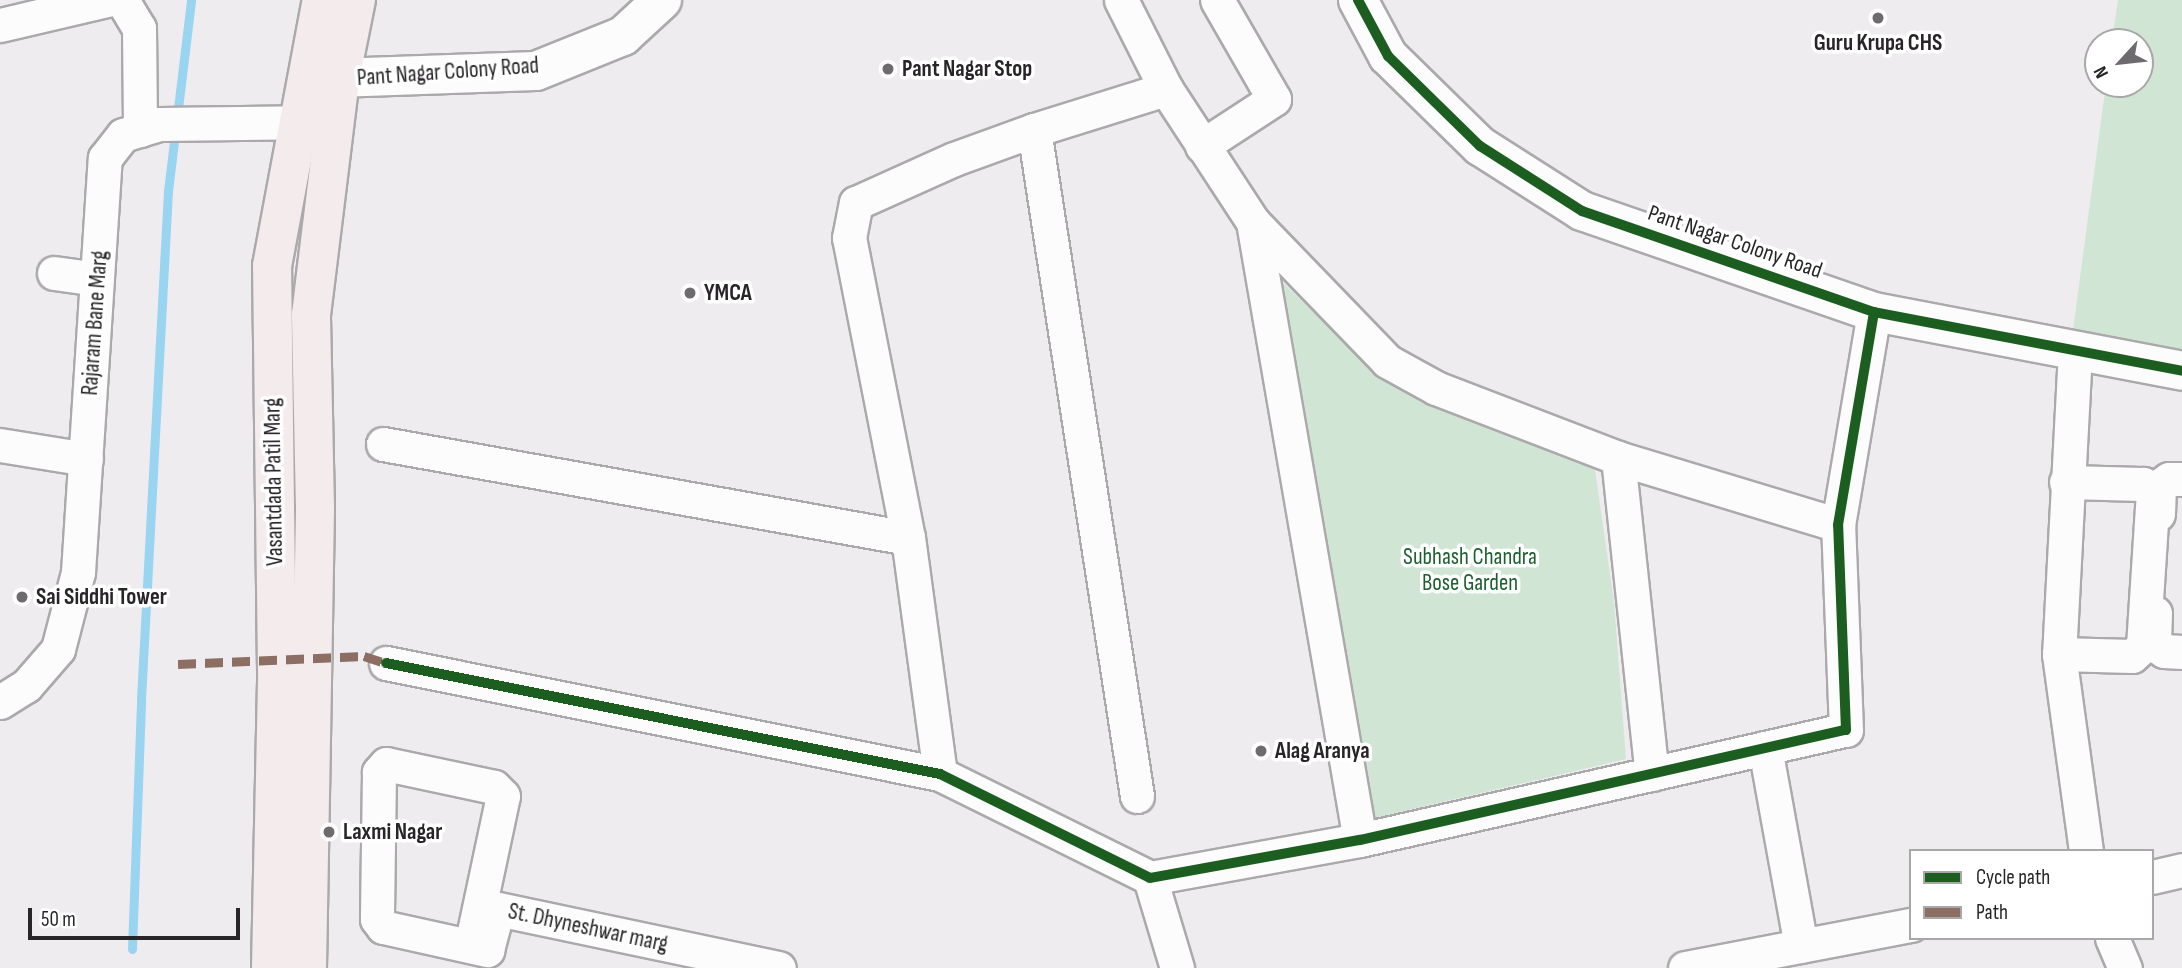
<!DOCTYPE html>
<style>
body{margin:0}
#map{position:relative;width:2182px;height:968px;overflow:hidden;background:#eeecef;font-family:"Sofia Sans Condensed",sans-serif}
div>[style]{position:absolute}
.green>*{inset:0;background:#d0e5d4}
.stream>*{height:9px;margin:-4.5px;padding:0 4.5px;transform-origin:4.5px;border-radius:4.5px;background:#99d4f0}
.roads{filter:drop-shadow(2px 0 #aba9ab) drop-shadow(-2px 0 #aba9ab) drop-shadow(0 2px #aba9ab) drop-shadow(0 -2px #aba9ab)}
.street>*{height:33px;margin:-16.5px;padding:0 16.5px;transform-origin:16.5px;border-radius:16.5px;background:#fcfcfd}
.secondary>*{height:38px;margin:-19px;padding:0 19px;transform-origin:19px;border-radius:19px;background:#fcfcfd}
.primary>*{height:38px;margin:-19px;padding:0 19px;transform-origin:19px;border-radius:19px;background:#f3ebec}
.quiet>*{height:9px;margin-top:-4.5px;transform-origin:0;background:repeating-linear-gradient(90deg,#8d6e63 0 18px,transparent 0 27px)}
.cycleway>*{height:10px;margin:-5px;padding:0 5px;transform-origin:5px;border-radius:5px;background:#1b5e20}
.dots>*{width:19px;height:19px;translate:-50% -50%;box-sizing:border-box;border:4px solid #fff;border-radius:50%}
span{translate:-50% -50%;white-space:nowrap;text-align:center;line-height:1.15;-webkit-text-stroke:7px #fff;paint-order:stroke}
.poi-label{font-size:23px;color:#272527;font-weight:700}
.left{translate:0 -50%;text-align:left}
.street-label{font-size:23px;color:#272527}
.park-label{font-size:23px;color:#1c602e}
.legend{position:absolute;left:1909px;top:849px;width:245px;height:91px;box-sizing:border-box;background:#fff;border:2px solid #a9a8a9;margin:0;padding:9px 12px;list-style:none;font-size:21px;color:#272527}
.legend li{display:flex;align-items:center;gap:14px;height:35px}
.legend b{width:35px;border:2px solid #a9a8a9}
.north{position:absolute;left:2084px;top:28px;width:70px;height:70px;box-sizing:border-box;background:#fff;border:2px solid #a9a8a9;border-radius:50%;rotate:243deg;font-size:19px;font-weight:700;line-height:28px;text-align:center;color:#272527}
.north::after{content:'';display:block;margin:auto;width:24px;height:32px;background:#6d6b6d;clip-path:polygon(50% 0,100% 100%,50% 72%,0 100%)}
.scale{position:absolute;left:28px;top:908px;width:212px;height:32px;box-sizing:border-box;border:4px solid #272527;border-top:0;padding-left:9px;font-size:21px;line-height:24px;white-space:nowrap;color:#272527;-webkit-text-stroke:5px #fff;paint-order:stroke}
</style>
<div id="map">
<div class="green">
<i style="clip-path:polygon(2118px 0,2182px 0,2182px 350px,2073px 330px,2106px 84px,2140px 84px,2140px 42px,2112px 42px)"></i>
<i style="clip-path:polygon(1277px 277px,1373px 369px,1476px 422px,1559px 451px,1595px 470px,1614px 602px,1626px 759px,1374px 818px)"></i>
</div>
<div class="stream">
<i style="left:132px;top:949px;width:250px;rotate:-87.9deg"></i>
<i style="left:141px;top:699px;width:509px;rotate:-86.96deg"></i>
<i style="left:168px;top:191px;width:192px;rotate:-83.1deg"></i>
</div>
<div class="roads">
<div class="street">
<i style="left:122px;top:0;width:33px;rotate:59deg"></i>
<i style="left:139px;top:28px;width:102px;rotate:89.4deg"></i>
<i style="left:1121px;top:0;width:100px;rotate:63.2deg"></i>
<i style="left:1166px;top:89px;width:159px;rotate:56.8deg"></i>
<i style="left:1253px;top:222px;width:193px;rotate:46deg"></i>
<i style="left:1387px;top:361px;width:56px;rotate:28.9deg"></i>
<i style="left:1436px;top:388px;width:195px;rotate:21deg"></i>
<i style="left:1618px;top:458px;width:230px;rotate:16.9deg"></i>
<i style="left:0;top:25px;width:110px;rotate:-13.2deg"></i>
<i style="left:1034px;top:130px;width:674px;rotate:81.21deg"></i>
<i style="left:1202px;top:146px;width:86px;rotate:-33.1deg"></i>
<i style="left:1274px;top:99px;width:114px;rotate:-119.9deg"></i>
<i style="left:1253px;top:222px;width:627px;rotate:80.18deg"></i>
<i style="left:54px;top:273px;width:43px;rotate:7.9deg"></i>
<i style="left:2075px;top:351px;width:303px;rotate:93deg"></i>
<i style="left:2059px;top:654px;width:199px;rotate:82.2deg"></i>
<i style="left:383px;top:444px;width:533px;rotate:10.15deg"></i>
<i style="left:0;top:445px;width:87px;rotate:9.2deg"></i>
<i style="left:1618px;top:458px;width:318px;rotate:83.9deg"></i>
<i style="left:2158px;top:514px;width:28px;rotate:-88deg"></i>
<i style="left:2159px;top:486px;width:12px;rotate:-35deg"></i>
<i style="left:2169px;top:479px;width:13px"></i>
<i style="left:2155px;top:613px;width:28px;rotate:92deg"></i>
<i style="left:2154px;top:641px;width:7px;rotate:56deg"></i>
<i style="left:2158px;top:647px;width:7px;rotate:34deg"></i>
<i style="left:2164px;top:651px;width:18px;rotate:3deg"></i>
<i style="left:2059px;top:654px;width:73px;rotate:1.6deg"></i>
<i style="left:2132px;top:656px;width:15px;rotate:-42deg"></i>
<i style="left:2143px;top:646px;width:154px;rotate:-86.3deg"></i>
<i style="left:2153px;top:492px;width:13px;rotate:-141deg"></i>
<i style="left:2143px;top:484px;width:77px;rotate:-178.5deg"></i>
<i style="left:386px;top:663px;width:565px;rotate:11.33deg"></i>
<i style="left:940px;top:774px;width:234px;rotate:26.3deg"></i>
<i style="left:1150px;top:878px;width:213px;rotate:-10.3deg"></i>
<i style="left:1360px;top:840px;width:498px;rotate:-12.8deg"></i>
<i style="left:1846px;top:730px;width:205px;rotate:-92.2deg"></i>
<i style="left:1838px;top:525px;width:216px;rotate:-80.4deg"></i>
<i style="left:0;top:702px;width:31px;rotate:-32deg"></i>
<i style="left:26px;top:686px;width:49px;rotate:-49.1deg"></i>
<i style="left:58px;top:649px;width:80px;rotate:-75.4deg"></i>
<i style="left:78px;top:572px;width:415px;rotate:-86.3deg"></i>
<i style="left:105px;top:158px;width:29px;rotate:-52deg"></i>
<i style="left:123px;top:135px;width:38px;rotate:-17deg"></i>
<i style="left:159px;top:124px;width:163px;rotate:-0.7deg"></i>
<i style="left:1765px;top:748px;width:201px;rotate:79.7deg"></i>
<i style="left:940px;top:774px;width:238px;rotate:-97.7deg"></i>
<i style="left:908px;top:538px;width:306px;rotate:-101.1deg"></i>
<i style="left:849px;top:238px;width:36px;rotate:-79deg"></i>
<i style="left:856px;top:203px;width:107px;rotate:-24.2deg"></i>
<i style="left:954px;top:159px;width:85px;rotate:-19.9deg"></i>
<i style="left:1034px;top:130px;width:138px;rotate:-17.3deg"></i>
<i style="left:2152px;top:877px;width:31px;rotate:-13deg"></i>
<i style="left:1150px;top:878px;width:94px;rotate:73.3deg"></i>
<i style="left:2112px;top:938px;width:33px;rotate:67deg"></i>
<i style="left:471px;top:946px;width:153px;rotate:-78deg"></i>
<i style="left:503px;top:796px;width:13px;rotate:-135deg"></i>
<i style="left:494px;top:787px;width:110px;rotate:-168deg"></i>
<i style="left:386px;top:764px;width:11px;rotate:131deg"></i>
<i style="left:379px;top:772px;width:147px;rotate:90.8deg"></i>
<i style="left:377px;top:919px;width:10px;rotate:53deg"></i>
<i style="left:383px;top:927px;width:107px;rotate:12.5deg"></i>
<i style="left:488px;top:946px;width:38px;rotate:-75deg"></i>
<i style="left:498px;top:909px;width:287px;rotate:11.9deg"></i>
<i style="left:1685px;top:968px;width:230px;rotate:-10.8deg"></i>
</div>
<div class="secondary">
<i style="left:1358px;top:0;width:64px;rotate:61.8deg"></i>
<i style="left:1388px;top:56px;width:129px;rotate:44.4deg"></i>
<i style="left:1480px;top:146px;width:121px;rotate:32.5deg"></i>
<i style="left:1582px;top:211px;width:309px;rotate:19.1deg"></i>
<i style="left:1874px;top:312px;width:314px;rotate:10.8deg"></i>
<i style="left:308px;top:79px;width:228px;rotate:-2deg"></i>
<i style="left:536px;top:71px;width:94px;rotate:-21.9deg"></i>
<i style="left:623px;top:36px;width:53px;rotate:-42.7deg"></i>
</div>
<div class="primary">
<i style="left:271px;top:968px;width:298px;rotate:-88.8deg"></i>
<i style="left:277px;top:670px;width:404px;rotate:-90.7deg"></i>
<i style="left:272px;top:266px;width:271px;rotate:-79.4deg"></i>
<i style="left:307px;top:968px;width:460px;rotate:-89deg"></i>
<i style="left:315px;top:508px;width:193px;rotate:-91.2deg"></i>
<i style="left:311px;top:315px;width:238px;rotate:-83deg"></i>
<i style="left:340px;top:79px;width:81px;rotate:-78.6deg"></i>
</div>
</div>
<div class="quiet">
<i style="left:178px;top:664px;width:186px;rotate:-2.5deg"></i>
<i style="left:364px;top:656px;width:23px;rotate:18deg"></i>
</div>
<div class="cycleway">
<i style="left:1358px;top:0;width:64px;rotate:61.8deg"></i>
<i style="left:1388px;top:56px;width:129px;rotate:44.4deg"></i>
<i style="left:1480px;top:146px;width:121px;rotate:32.5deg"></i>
<i style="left:1582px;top:211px;width:309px;rotate:19.1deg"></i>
<i style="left:1874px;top:312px;width:314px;rotate:10.8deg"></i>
<i style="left:386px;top:663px;width:565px;rotate:11.33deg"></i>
<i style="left:940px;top:774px;width:234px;rotate:26.3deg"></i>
<i style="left:1150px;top:878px;width:213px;rotate:-10.3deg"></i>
<i style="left:1360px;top:840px;width:498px;rotate:-12.8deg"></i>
<i style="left:1846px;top:730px;width:205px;rotate:-92.2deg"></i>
<i style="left:1838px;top:525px;width:216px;rotate:-80.4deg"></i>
</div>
<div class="dots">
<i style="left:1878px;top:18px;background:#6d6b6d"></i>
<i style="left:888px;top:69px;background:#6d6b6d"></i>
<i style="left:690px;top:293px;background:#6d6b6d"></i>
<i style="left:22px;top:597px;background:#6d6b6d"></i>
<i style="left:1261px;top:751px;background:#6d6b6d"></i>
<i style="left:329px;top:832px;background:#6d6b6d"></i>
</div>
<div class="poi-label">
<span style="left:1878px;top:43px">Guru Krupa CHS</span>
<span class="left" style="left:902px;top:69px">Pant Nagar Stop</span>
<span class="left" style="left:704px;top:293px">YMCA</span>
<span class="left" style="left:36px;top:597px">Sai Siddhi Tower</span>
<span class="left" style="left:1275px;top:751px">Alag Aranya</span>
<span class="left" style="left:343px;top:832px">Laxmi Nagar</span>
</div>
<div class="street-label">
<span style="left:448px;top:72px;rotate:-4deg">Pant Nagar Colony Road</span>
<span style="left:1735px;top:242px;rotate:19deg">Pant Nagar Colony Road</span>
<span style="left:95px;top:323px;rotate:-86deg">Rajaram Bane Marg</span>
<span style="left:274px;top:482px;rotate:-91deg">Vasantdada Patil Marg</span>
<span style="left:588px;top:928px;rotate:12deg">St. Dhyneshwar marg</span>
</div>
<div class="park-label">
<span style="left:1470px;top:570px">Subhash Chandra<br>Bose Garden</span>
</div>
<ul class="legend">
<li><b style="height:9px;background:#1b5e20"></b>Cycle path</li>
<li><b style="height:9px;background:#8d6e63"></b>Path</li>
</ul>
<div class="north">N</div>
<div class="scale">50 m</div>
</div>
